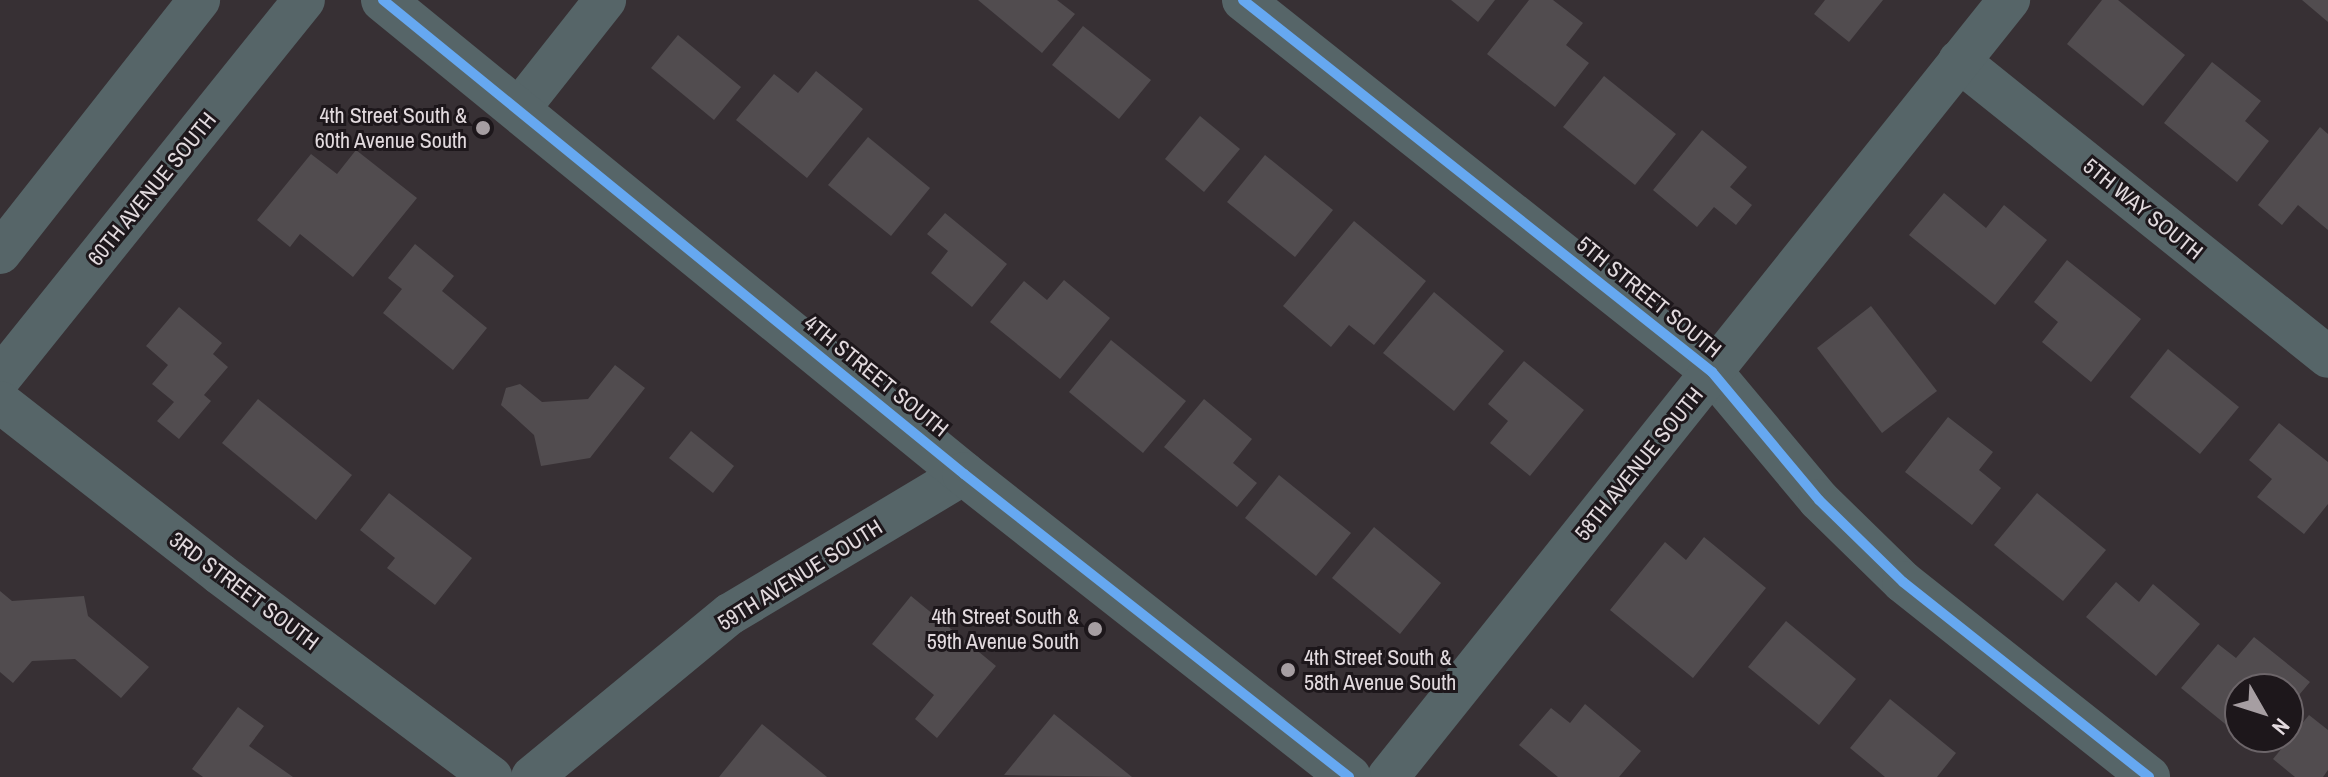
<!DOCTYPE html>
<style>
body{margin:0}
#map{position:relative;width:2328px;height:777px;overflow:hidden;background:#373034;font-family:"Archivo Narrow",sans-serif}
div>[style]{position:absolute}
.building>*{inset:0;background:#514c4f}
.minor>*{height:42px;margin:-21px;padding:0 21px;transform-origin:21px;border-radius:21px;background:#566568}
.tertiary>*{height:44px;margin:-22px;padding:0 22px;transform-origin:22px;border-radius:22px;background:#566568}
.cycleway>*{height:10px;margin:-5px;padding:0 5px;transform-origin:5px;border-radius:5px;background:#66a8f1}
.dots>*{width:22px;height:22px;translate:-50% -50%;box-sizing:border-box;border:4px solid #1d171b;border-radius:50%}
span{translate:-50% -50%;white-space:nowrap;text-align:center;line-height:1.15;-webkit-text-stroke:6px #1d171b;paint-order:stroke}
.poi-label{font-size:22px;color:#e2dade}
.right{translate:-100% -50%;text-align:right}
.left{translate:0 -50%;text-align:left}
.street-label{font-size:22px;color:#e2dade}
.north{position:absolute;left:2224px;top:673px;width:80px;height:80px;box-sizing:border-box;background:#1d171b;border:2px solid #6c6569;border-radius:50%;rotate:129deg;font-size:22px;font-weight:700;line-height:32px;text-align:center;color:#e2dade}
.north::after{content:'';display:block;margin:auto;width:28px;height:36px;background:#a69ea2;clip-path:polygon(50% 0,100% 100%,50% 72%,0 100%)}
</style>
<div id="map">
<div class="building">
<i style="clip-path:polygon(978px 0,1057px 0,1075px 14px,1042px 53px)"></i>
<i style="clip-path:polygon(1451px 0,1495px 0,1478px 22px)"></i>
<i style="clip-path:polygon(1529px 0,1553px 0,1583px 23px,1566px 45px,1589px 63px,1555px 107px,1487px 54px)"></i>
<i style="clip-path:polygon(1825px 0,1883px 0,1849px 42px,1814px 14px)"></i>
<i style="clip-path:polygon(2102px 0,2118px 0,2185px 55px,2143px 106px,2067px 44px)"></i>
<i style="clip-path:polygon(2302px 0,2328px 0,2328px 22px)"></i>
<i style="clip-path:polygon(1083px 26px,1151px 80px,1119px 119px,1052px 65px)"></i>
<i style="clip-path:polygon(678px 35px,741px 87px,714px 120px,651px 68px)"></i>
<i style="clip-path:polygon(2212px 62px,2261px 101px,2245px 121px,2269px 141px,2237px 182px,2164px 123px)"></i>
<i style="clip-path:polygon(816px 71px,863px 109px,807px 178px,736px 120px,774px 74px,798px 93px)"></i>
<i style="clip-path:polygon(1604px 76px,1676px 134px,1635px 185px,1563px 127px)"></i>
<i style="clip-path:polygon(1200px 116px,1240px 149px,1204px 192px,1165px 159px)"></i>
<i style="clip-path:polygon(2320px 127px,2328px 134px,2328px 230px,2298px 205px,2282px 225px,2258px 205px)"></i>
<i style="clip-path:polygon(1702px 130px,1747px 167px,1730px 187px,1752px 205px,1736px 225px,1714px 207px,1697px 227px,1653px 190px)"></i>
<i style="clip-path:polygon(868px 137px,930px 188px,891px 236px,828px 185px)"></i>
<i style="clip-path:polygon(356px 150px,417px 198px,353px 277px,300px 234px,290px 247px,257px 220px,311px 154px,337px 174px)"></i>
<i style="clip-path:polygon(1265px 155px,1333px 210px,1295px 257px,1227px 202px)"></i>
<i style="clip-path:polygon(1944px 193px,1986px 228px,2004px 205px,2047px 240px,1995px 305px,1909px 235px)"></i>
<i style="clip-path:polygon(945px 213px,1007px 264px,972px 307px,931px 273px,948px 251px,927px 234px)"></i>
<i style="clip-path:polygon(1354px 221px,1426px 281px,1374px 345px,1349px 325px,1331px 347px,1283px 306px)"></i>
<i style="clip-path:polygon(415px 244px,454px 276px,442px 291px,487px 328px,453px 370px,383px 313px,402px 289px,388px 278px)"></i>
<i style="clip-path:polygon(2067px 260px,2141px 319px,2091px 382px,2042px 342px,2058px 322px,2034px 302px)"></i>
<i style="clip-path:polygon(1064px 280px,1110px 318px,1060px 379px,990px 322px,1024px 281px,1047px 300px)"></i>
<i style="clip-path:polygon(1434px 292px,1504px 351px,1454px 411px,1383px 353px)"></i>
<i style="clip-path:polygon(1871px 306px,1937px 391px,1882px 433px,1817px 348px)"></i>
<i style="clip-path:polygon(179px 307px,222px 343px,213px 354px,228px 367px,204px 395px,211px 401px,179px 439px,157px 421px,174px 402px,152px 384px,168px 365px,146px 346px)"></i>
<i style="clip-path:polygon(1111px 340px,1186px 401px,1143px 453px,1069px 392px)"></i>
<i style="clip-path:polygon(2168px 349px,2239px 407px,2200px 454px,2130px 397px)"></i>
<i style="clip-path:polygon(1524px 361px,1584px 410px,1530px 476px,1490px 443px,1508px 421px,1488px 404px)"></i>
<i style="clip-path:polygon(615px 365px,645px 388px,590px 458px,541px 466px,534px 435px,501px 405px,506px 388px,520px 384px,542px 402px,588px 399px)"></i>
<i style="clip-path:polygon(258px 399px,352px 475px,316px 520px,222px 443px)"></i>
<i style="clip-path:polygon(1204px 399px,1252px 439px,1233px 463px,1257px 483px,1237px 507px,1164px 447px)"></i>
<i style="clip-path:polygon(1948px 417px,1993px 452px,1979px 470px,2001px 488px,1972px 525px,1905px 472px)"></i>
<i style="clip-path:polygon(2279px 423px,2328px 462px,2328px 504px,2304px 534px,2257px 497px,2272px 479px,2249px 460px)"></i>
<i style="clip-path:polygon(691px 431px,734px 466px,713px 493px,669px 458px)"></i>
<i style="clip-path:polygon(1279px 475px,1351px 533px,1316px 576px,1245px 518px)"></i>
<i style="clip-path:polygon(389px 493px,472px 558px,435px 605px,387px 568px,395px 558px,360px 530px)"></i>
<i style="clip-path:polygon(2037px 493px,2106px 550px,2063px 601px,1994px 545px)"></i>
<i style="clip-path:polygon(1374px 527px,1441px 583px,1400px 634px,1332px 578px)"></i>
<i style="clip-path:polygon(1704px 537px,1766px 588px,1693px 678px,1610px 610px,1665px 542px,1686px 560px)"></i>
<i style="clip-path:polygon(2116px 582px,2139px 602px,2153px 584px,2200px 624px,2156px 676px,2086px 617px)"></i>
<i style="clip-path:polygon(0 591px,12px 601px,84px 596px,88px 616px,149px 667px,121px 698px,75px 659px,32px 661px,13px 683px,0 672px)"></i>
<i style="clip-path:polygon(911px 596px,996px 666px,937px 738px,915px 719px,934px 695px,872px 644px)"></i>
<i style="clip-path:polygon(1786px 621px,1856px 679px,1819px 725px,1748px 667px)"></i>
<i style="clip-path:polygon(2254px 637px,2310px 682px,2288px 708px,2288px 689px,2240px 689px,2240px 736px,2181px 688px,2218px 644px,2236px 658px)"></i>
<i style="clip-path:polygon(1890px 699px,1956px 753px,1937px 777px,1885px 777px,1850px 748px)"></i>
<i style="clip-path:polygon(1585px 704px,1641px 751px,1619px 777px,1558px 777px,1519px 745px,1551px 708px,1570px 723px)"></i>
<i style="clip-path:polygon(238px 707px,264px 726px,249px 746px,293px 777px,203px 777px,192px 769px)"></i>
<i style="clip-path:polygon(1054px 714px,1132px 777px,1004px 775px)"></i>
<i style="clip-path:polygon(2309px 715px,2328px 730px,2328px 770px,2323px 777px,2295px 777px,2273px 759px)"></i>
<i style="clip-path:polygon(762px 724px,827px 777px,719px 777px)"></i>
<i style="clip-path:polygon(2242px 737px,2264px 737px,2255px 748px)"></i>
</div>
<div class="minor">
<i style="left:1243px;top:0;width:599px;rotate:38.42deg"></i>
<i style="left:1712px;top:372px;width:167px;rotate:50.1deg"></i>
<i style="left:1819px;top:500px;width:117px;rotate:44.3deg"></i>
<i style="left:1903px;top:582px;width:314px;rotate:38.4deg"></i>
<i style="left:1959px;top:61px;width:473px;rotate:38.7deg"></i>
<i style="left:519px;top:109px;width:139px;rotate:-51.7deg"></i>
<i style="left:0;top:253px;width:322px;rotate:-51.8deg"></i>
<i style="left:0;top:378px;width:485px;rotate:-51.2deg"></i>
<i style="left:0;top:402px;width:279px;rotate:38deg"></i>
<i style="left:220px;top:574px;width:339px;rotate:36.8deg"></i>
<i style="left:532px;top:777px;width:256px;rotate:-39.5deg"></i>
<i style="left:730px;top:614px;width:273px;rotate:-30.9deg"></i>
<i style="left:1388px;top:777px;width:995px;rotate:-51.37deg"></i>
</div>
<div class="tertiary">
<i style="left:383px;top:0;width:750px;rotate:39.21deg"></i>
<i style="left:964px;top:474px;width:490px;rotate:38.2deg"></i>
</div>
<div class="cycleway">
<i style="left:383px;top:0;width:750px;rotate:39.21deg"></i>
<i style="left:964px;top:474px;width:490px;rotate:38.2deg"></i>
<i style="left:1243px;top:0;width:599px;rotate:38.42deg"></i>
<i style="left:1712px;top:372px;width:167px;rotate:50.1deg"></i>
<i style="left:1819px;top:500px;width:117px;rotate:44.3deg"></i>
<i style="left:1903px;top:582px;width:314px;rotate:38.4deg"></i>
</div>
<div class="dots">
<i style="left:483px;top:128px;background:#a69ea2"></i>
<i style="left:1095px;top:629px;background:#a69ea2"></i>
<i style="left:1288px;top:670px;background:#a69ea2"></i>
</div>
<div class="poi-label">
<span class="right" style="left:467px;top:128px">4th Street South &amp;<br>60th Avenue South</span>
<span class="right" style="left:1079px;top:629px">4th Street South &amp;<br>59th Avenue South</span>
<span class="left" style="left:1304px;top:670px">4th Street South &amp;<br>58th Avenue South</span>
</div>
<div class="street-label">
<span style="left:152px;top:189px;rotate:-51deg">60TH AVENUE SOUTH</span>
<span style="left:2143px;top:209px;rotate:39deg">5TH WAY SOUTH</span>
<span style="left:1649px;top:297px;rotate:39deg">5TH STREET SOUTH</span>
<span style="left:876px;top:376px;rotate:39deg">4TH STREET SOUTH</span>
<span style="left:1639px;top:464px;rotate:-51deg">58TH AVENUE SOUTH</span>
<span style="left:800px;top:575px;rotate:-32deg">59TH AVENUE SOUTH</span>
<span style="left:244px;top:591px;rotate:37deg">3RD STREET SOUTH</span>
</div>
<div class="north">N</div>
</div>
